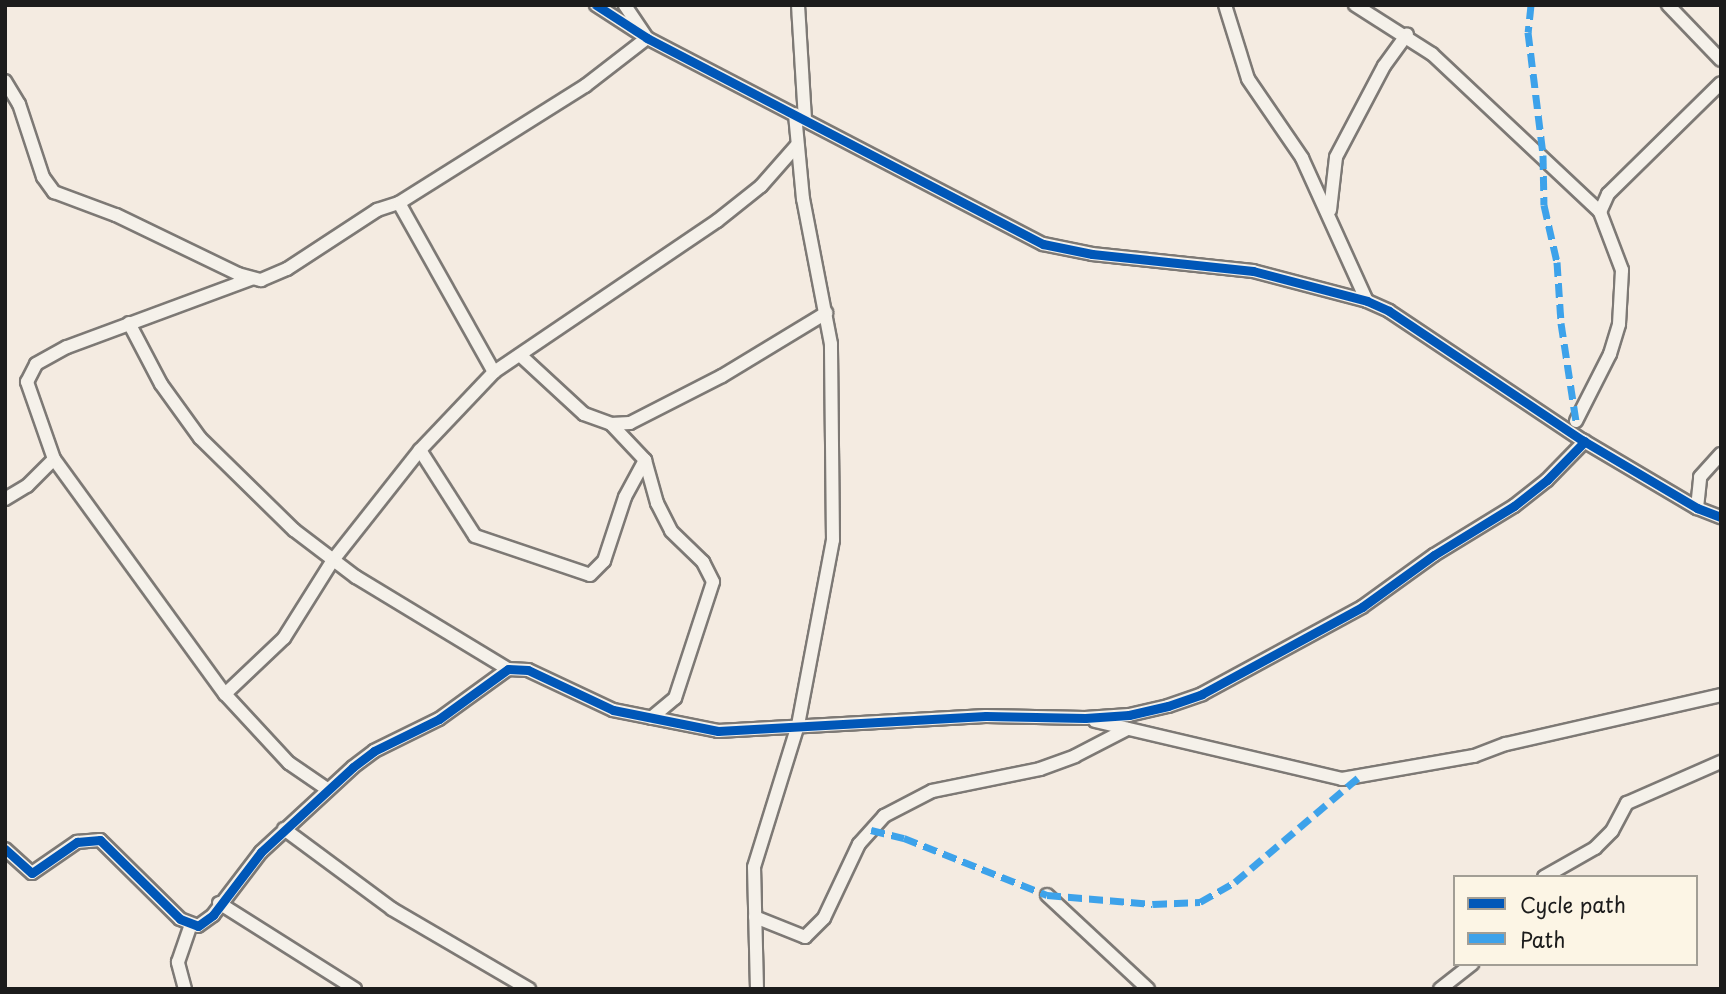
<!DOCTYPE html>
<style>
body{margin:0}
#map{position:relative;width:1726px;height:994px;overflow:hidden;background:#f4ebe1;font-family:"Playpen Sans",sans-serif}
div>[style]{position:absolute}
.roads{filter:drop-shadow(2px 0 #7d7975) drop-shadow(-2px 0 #7d7975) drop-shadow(0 2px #7d7975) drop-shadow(0 -2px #7d7975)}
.minor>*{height:12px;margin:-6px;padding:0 6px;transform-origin:6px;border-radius:6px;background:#f5f1ea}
.quiet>*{height:7px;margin-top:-3.5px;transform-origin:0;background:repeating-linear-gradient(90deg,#3da2ea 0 14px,transparent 0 21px)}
.cycleway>*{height:9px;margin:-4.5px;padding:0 4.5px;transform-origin:4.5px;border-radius:4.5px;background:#0057b8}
span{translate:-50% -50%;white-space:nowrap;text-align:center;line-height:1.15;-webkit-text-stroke:7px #fcf5e5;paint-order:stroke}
.frame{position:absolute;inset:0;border:7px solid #1c1c1c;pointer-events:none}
.legend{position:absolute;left:1453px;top:875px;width:245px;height:91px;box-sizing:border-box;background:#fcf5e5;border:2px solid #a29e95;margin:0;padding:9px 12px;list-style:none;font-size:21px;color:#1c1c1c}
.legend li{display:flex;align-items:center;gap:14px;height:35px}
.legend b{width:35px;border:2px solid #a29e95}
</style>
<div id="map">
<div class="roads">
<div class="minor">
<i style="left:596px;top:5px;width:61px;rotate:32.9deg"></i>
<i style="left:647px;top:38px;width:446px;rotate:27.5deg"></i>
<i style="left:1043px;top:244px;width:50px;rotate:11.5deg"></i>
<i style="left:1092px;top:254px;width:162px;rotate:6deg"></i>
<i style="left:1253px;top:271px;width:118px;rotate:14.7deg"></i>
<i style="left:1367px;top:301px;width:24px;rotate:24deg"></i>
<i style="left:1389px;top:311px;width:232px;rotate:33.8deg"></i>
<i style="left:1582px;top:440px;width:134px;rotate:30.6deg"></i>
<i style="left:1697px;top:508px;width:26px;rotate:21deg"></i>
<i style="left:798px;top:5px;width:115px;rotate:86.5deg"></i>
<i style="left:1225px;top:5px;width:77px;rotate:72.7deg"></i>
<i style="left:1248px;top:79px;width:96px;rotate:55.6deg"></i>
<i style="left:1302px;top:158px;width:157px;rotate:65.6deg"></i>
<i style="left:1355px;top:5px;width:91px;rotate:32.5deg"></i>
<i style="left:1432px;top:54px;width:231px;rotate:43.2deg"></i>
<i style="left:1668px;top:5px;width:76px;rotate:46.1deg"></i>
<i style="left:5px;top:81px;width:27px;rotate:59deg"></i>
<i style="left:19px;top:104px;width:77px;rotate:71.8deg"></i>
<i style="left:43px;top:177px;width:19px;rotate:54deg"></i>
<i style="left:54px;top:192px;width:66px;rotate:20.4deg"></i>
<i style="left:116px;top:215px;width:136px;rotate:25.8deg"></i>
<i style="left:238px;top:274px;width:24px;rotate:15deg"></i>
<i style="left:261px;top:280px;width:28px;rotate:-23deg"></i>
<i style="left:287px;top:269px;width:108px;rotate:-33.2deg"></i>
<i style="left:377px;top:210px;width:23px;rotate:-18deg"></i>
<i style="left:399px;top:203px;width:220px;rotate:-32.2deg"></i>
<i style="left:585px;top:86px;width:78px;rotate:-37.7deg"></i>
<i style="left:647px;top:38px;width:40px;rotate:-124deg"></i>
<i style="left:399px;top:203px;width:194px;rotate:60.7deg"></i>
<i style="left:1330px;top:210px;width:53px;rotate:-83.5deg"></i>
<i style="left:1336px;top:157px;width:103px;rotate:-62.2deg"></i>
<i style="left:1384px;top:66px;width:39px;rotate:-54deg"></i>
<i style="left:129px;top:323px;width:69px;rotate:62.3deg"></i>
<i style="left:161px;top:384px;width:67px;rotate:54.2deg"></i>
<i style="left:200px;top:438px;width:132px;rotate:44.4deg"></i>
<i style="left:294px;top:530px;width:78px;rotate:37.2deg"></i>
<i style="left:356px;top:577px;width:178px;rotate:31.2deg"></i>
<i style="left:520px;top:355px;width:87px;rotate:42.7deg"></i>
<i style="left:584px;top:414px;width:29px;rotate:20deg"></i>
<i style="left:611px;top:424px;width:19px;rotate:-3deg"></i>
<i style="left:630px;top:423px;width:103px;rotate:-27.1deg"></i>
<i style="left:722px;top:376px;width:122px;rotate:-31.2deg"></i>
<i style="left:1576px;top:421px;width:75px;rotate:-63.1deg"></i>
<i style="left:1610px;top:354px;width:31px;rotate:-73deg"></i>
<i style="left:1619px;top:324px;width:54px;rotate:-86.8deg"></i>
<i style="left:1622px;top:270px;width:62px;rotate:-110.8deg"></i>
<i style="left:1600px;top:212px;width:20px;rotate:-66deg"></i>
<i style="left:1608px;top:194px;width:158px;rotate:-44.5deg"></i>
<i style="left:611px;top:424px;width:50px;rotate:46.6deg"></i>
<i style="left:645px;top:460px;width:45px;rotate:74.4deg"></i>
<i style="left:657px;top:503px;width:31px;rotate:63deg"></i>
<i style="left:671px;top:531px;width:45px;rotate:44.1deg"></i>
<i style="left:703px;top:562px;width:22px;rotate:63deg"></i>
<i style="left:713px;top:582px;width:122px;rotate:108.1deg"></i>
<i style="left:675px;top:698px;width:31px;rotate:140deg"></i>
<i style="left:420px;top:450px;width:102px;rotate:57.4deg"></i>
<i style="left:475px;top:536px;width:121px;rotate:18.7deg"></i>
<i style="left:590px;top:575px;width:20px;rotate:-45deg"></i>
<i style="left:604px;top:561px;width:67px;rotate:-71.8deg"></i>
<i style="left:625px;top:497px;width:42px;rotate:-61.6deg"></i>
<i style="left:54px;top:459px;width:291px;rotate:54deg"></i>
<i style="left:225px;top:694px;width:94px;rotate:47.2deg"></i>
<i style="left:289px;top:763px;width:46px;rotate:34.4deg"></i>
<i style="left:5px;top:499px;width:26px;rotate:-31deg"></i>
<i style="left:27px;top:486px;width:38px;rotate:-45deg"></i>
<i style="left:54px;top:459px;width:82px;rotate:-109.3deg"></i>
<i style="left:27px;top:382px;width:20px;rotate:-63deg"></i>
<i style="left:36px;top:364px;width:35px;rotate:-29deg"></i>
<i style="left:67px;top:347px;width:196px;rotate:-20.3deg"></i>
<i style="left:1697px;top:508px;width:31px;rotate:-84deg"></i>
<i style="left:1700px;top:477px;width:31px;rotate:-48deg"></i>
<i style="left:225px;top:694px;width:81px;rotate:-43.5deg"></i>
<i style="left:284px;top:638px;width:92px;rotate:-57.9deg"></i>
<i style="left:333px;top:560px;width:140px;rotate:-51.7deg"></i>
<i style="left:420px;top:450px;width:108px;rotate:-46.5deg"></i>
<i style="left:494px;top:372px;width:269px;rotate:-34.1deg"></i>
<i style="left:717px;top:221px;width:56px;rotate:-38.5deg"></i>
<i style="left:761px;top:186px;width:55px;rotate:-48.7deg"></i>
<i style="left:1095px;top:721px;width:254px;rotate:13.2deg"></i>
<i style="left:1342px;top:779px;width:134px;rotate:-9.9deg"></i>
<i style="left:1474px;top:756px;width:34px;rotate:-21deg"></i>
<i style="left:1506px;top:744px;width:221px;rotate:-12.8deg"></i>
<i style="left:284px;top:829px;width:134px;rotate:36.5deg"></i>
<i style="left:392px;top:909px;width:159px;rotate:30.3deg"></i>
<i style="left:5px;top:849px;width:36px;rotate:42deg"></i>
<i style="left:32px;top:873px;width:55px;rotate:-34.6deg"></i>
<i style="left:77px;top:842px;width:23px;rotate:-5deg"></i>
<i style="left:100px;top:840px;width:112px;rotate:44.6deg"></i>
<i style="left:180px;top:919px;width:19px;rotate:21deg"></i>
<i style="left:198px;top:926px;width:19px;rotate:-36deg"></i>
<i style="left:213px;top:915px;width:79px;rotate:-52.7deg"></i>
<i style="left:261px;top:852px;width:125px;rotate:-42.7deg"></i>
<i style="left:353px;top:767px;width:26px;rotate:-37deg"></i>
<i style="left:374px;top:751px;width:72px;rotate:-26.2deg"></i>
<i style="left:439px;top:719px;width:85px;rotate:-35.9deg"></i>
<i style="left:508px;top:669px;width:20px;rotate:3deg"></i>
<i style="left:528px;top:670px;width:94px;rotate:25.2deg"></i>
<i style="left:613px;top:710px;width:107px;rotate:11.3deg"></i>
<i style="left:718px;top:731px;width:268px;rotate:-3.2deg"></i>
<i style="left:986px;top:716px;width:99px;rotate:1.2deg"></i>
<i style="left:1085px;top:718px;width:44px;rotate:-3.9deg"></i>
<i style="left:1129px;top:715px;width:40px;rotate:-13deg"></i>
<i style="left:1168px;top:706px;width:36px;rotate:-19deg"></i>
<i style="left:1202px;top:694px;width:182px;rotate:-28.5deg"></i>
<i style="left:1362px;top:607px;width:89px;rotate:-35.8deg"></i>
<i style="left:1434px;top:555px;width:94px;rotate:-31.5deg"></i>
<i style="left:1514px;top:506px;width:42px;rotate:-38.2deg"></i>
<i style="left:1547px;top:480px;width:54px;rotate:-45.7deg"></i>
<i style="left:1544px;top:877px;width:59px;rotate:-29.6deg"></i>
<i style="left:1595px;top:848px;width:24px;rotate:-45deg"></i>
<i style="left:1612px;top:831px;width:32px;rotate:-62deg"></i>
<i style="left:1627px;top:803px;width:103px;rotate:-23.6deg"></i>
<i style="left:1047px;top:895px;width:138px;rotate:42.9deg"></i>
<i style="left:219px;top:903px;width:161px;rotate:32.3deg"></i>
<i style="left:755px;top:917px;width:54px;rotate:21.8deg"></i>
<i style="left:805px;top:937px;width:27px;rotate:-45deg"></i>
<i style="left:824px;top:918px;width:82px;rotate:-64.7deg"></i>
<i style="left:859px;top:844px;width:38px;rotate:-48deg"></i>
<i style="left:884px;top:816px;width:54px;rotate:-27.5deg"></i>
<i style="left:932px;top:791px;width:110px;rotate:-11.5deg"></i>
<i style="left:1040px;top:769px;width:37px;rotate:-20deg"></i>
<i style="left:1075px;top:756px;width:59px;rotate:-27.4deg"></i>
<i style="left:185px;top:989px;width:28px;rotate:-105deg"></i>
<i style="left:178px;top:962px;width:39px;rotate:-71deg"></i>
<i style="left:757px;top:989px;width:122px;rotate:-91.4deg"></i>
<i style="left:754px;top:867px;width:149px;rotate:-72.8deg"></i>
<i style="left:798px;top:725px;width:188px;rotate:-79.3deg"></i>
<i style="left:833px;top:540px;width:196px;rotate:-90.6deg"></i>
<i style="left:831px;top:344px;width:148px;rotate:-100.9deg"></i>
<i style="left:803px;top:199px;width:85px;rotate:-95.4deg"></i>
<i style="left:1440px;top:989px;width:41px;rotate:-38deg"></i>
</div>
</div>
<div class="quiet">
<i style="left:1531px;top:5px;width:27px;rotate:96deg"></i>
<i style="left:1528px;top:32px;width:124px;rotate:83deg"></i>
<i style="left:1543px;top:155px;width:50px;rotate:88.9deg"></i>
<i style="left:1544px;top:205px;width:58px;rotate:77.2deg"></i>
<i style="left:1557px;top:262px;width:61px;rotate:86.2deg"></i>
<i style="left:1561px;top:323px;width:99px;rotate:81.3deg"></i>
<i style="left:871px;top:830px;width:34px;rotate:14deg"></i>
<i style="left:904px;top:838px;width:154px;rotate:21.7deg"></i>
<i style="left:1047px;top:895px;width:106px;rotate:4.9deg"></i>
<i style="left:1153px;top:904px;width:47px;rotate:-2.4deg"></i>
<i style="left:1200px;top:902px;width:40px;rotate:-29.7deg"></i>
<i style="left:1235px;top:882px;width:162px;rotate:-40.3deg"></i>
</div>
<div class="cycleway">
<i style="left:596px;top:5px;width:61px;rotate:32.9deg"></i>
<i style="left:647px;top:38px;width:446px;rotate:27.5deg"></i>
<i style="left:1043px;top:244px;width:50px;rotate:11.5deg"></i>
<i style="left:1092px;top:254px;width:162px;rotate:6deg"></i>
<i style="left:1253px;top:271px;width:118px;rotate:14.7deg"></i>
<i style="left:1367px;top:301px;width:24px;rotate:24deg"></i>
<i style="left:1389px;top:311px;width:232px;rotate:33.8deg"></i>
<i style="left:1582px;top:440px;width:134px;rotate:30.6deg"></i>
<i style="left:1697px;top:508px;width:26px;rotate:21deg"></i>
<i style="left:5px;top:849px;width:36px;rotate:42deg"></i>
<i style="left:32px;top:873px;width:55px;rotate:-34.6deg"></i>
<i style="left:77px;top:842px;width:23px;rotate:-5deg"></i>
<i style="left:100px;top:840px;width:112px;rotate:44.6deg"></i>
<i style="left:180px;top:919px;width:19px;rotate:21deg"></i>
<i style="left:198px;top:926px;width:19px;rotate:-36deg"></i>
<i style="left:213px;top:915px;width:79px;rotate:-52.7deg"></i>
<i style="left:261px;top:852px;width:125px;rotate:-42.7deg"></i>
<i style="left:353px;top:767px;width:26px;rotate:-37deg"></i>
<i style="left:374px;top:751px;width:72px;rotate:-26.2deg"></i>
<i style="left:439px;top:719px;width:85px;rotate:-35.9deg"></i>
<i style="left:508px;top:669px;width:20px;rotate:3deg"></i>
<i style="left:528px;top:670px;width:94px;rotate:25.2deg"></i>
<i style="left:613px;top:710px;width:107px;rotate:11.3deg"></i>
<i style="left:718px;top:731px;width:268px;rotate:-3.2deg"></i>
<i style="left:986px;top:716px;width:99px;rotate:1.2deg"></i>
<i style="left:1085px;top:718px;width:44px;rotate:-3.9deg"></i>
<i style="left:1129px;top:715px;width:40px;rotate:-13deg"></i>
<i style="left:1168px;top:706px;width:36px;rotate:-19deg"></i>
<i style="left:1202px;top:694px;width:182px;rotate:-28.5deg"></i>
<i style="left:1362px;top:607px;width:89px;rotate:-35.8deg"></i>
<i style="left:1434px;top:555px;width:94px;rotate:-31.5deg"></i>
<i style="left:1514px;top:506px;width:42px;rotate:-38.2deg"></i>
<i style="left:1547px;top:480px;width:54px;rotate:-45.7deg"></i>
</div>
<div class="frame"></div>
<ul class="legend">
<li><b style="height:9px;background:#0057b8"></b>Cycle path</li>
<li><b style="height:9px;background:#3da2ea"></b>Path</li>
</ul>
</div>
